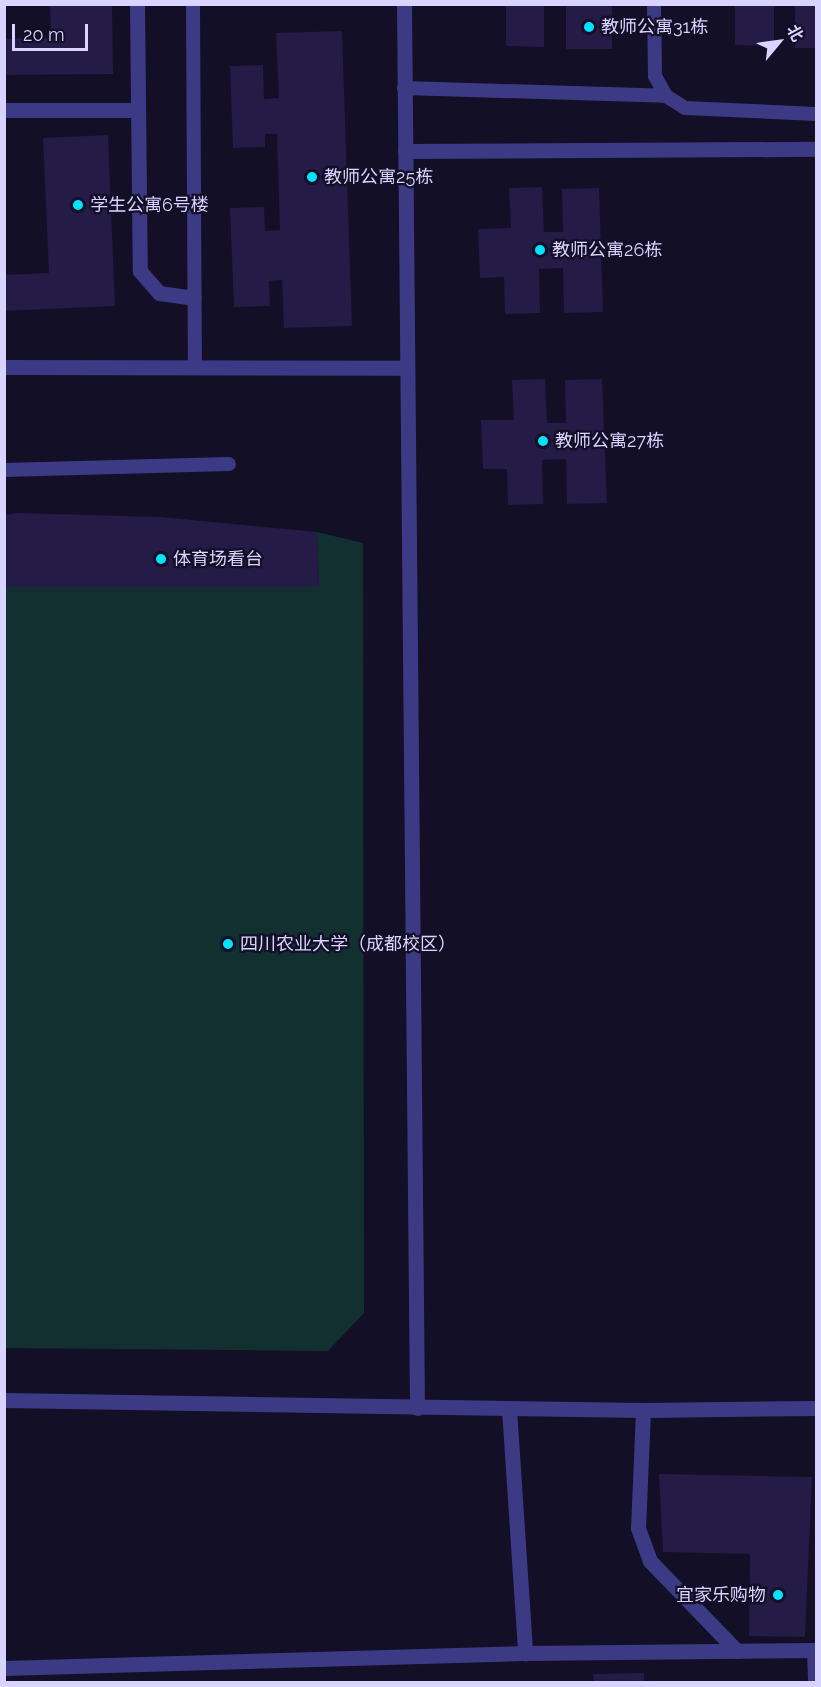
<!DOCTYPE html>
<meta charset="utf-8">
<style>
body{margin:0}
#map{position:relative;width:821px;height:1687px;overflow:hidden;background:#130f26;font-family:Raleway,"Noto Sans SC",sans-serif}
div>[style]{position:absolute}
.green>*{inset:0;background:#12302f}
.building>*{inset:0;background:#241b47}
.service>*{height:14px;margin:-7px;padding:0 7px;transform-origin:7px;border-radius:7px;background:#3d3a85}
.minor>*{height:15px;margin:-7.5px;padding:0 7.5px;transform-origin:7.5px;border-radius:7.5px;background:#3d3a85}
.tertiary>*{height:15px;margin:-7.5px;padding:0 7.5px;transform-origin:7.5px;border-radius:7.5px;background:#3d3a85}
.dots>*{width:16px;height:16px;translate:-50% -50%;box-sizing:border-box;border:3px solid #130f26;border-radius:50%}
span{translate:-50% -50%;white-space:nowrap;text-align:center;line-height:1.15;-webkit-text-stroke:4.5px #130f26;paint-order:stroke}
.poi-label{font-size:18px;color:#d9d4ff}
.left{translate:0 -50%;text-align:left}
.right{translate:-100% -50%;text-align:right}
.frame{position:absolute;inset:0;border:6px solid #d9d4ff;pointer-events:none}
.north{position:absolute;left:749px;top:12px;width:60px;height:60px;-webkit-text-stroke:4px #130f26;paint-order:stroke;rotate:61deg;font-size:16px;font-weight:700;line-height:24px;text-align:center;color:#d9d4ff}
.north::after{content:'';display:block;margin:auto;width:21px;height:27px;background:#d9d4ff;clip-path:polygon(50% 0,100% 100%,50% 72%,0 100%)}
.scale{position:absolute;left:12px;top:24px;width:76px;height:27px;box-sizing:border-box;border:3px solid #d9d4ff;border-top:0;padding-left:8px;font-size:18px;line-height:21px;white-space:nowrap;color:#d9d4ff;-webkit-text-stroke:4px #130f26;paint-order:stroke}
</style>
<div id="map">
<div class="green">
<i style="clip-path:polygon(317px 532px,363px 543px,364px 1313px,328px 1351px,5px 1348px,5px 587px,319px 587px)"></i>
</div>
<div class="building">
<i style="clip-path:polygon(50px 4px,112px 4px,113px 74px,4px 75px,4px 39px,51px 38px)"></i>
<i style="clip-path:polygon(566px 4px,612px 4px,612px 49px,566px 49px)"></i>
<i style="clip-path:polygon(735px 4px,774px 4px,774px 46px,735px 45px)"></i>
<i style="clip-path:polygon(795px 4px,816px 4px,816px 48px,795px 48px)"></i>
<i style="clip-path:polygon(506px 5px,544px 5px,544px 47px,506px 46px)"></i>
<i style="clip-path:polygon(342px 31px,352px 326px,284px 328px,282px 280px,269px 281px,270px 306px,234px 307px,230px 208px,264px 207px,265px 231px,280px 230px,277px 134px,265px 134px,265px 147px,233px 148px,230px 66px,263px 65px,264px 99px,279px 98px,276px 33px)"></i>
<i style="clip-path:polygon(108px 135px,115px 306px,4px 311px,4px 275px,49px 273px,43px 138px)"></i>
<i style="clip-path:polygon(542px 187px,544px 232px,563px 232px,562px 189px,599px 188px,603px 312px,564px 313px,563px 268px,539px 269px,540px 313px,505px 314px,504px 277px,480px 278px,478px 229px,511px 228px,509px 188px)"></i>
<i style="clip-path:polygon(545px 379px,547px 423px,566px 423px,565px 380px,602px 379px,607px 503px,567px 504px,566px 459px,542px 460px,543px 504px,508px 505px,507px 469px,483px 469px,481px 420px,514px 420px,512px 380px)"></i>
<i style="clip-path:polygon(17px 513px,161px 517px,317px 532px,319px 587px,4px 587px,4px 515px)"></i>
<i style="clip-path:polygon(659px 1474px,812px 1477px,805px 1637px,749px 1636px,750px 1554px,663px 1552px)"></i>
<i style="clip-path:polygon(644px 1673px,644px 1682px,594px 1682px,593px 1674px)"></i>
</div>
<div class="service">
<i style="left:193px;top:4px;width:364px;rotate:89.7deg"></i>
<i style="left:654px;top:4px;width:72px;rotate:89.2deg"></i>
<i style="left:655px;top:76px;width:23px;rotate:61deg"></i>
<i style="left:666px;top:96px;width:22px;rotate:32deg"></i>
<i style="left:685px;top:108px;width:131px;rotate:2.6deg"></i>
<i style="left:404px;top:88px;width:262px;rotate:1.7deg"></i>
<i style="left:4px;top:470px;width:225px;rotate:-1.5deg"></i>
</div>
<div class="minor">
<i style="left:137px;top:4px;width:267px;rotate:89.4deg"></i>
<i style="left:140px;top:271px;width:29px;rotate:49deg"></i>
<i style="left:159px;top:293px;width:35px;rotate:8deg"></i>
<i style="left:404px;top:4px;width:1404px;rotate:89.47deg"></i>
<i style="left:4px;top:110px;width:134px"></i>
<i style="left:405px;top:151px;width:411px;rotate:-0.3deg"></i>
<i style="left:4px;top:367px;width:403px;rotate:0.1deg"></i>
<i style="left:509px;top:1409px;width:245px;rotate:86.2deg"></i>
<i style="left:643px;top:1410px;width:118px;rotate:92.4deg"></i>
<i style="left:638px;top:1528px;width:35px;rotate:70deg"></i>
<i style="left:650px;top:1561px;width:125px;rotate:46deg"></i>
<i style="left:814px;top:1650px;width:32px;rotate:88deg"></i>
<i style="left:4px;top:1668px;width:521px;rotate:-1.65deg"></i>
<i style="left:525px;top:1653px;width:291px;rotate:-0.6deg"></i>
</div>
<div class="tertiary">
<i style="left:4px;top:1400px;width:639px;rotate:0.9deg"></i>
<i style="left:643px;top:1410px;width:173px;rotate:-0.7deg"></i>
</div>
<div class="dots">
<i style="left:589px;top:27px;background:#00e5ff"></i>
<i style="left:312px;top:177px;background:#00e5ff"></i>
<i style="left:78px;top:205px;background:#00e5ff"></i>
<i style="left:540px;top:250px;background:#00e5ff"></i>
<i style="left:543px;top:441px;background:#00e5ff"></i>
<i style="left:161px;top:559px;background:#00e5ff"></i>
<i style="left:228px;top:944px;background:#00e5ff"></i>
<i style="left:778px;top:1595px;background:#00e5ff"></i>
</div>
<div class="poi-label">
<span class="left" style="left:601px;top:27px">教师公寓31栋</span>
<span class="left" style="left:324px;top:177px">教师公寓25栋</span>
<span class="left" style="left:90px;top:205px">学生公寓6号楼</span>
<span class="left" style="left:552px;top:250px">教师公寓26栋</span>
<span class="left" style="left:555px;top:441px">教师公寓27栋</span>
<span class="left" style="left:173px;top:559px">体育场看台</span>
<span class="left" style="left:240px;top:944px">四川农业大学（成都校区）</span>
<span class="right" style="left:766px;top:1595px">宜家乐购物</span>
</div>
<div class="frame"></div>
<div class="north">北</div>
<div class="scale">20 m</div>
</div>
